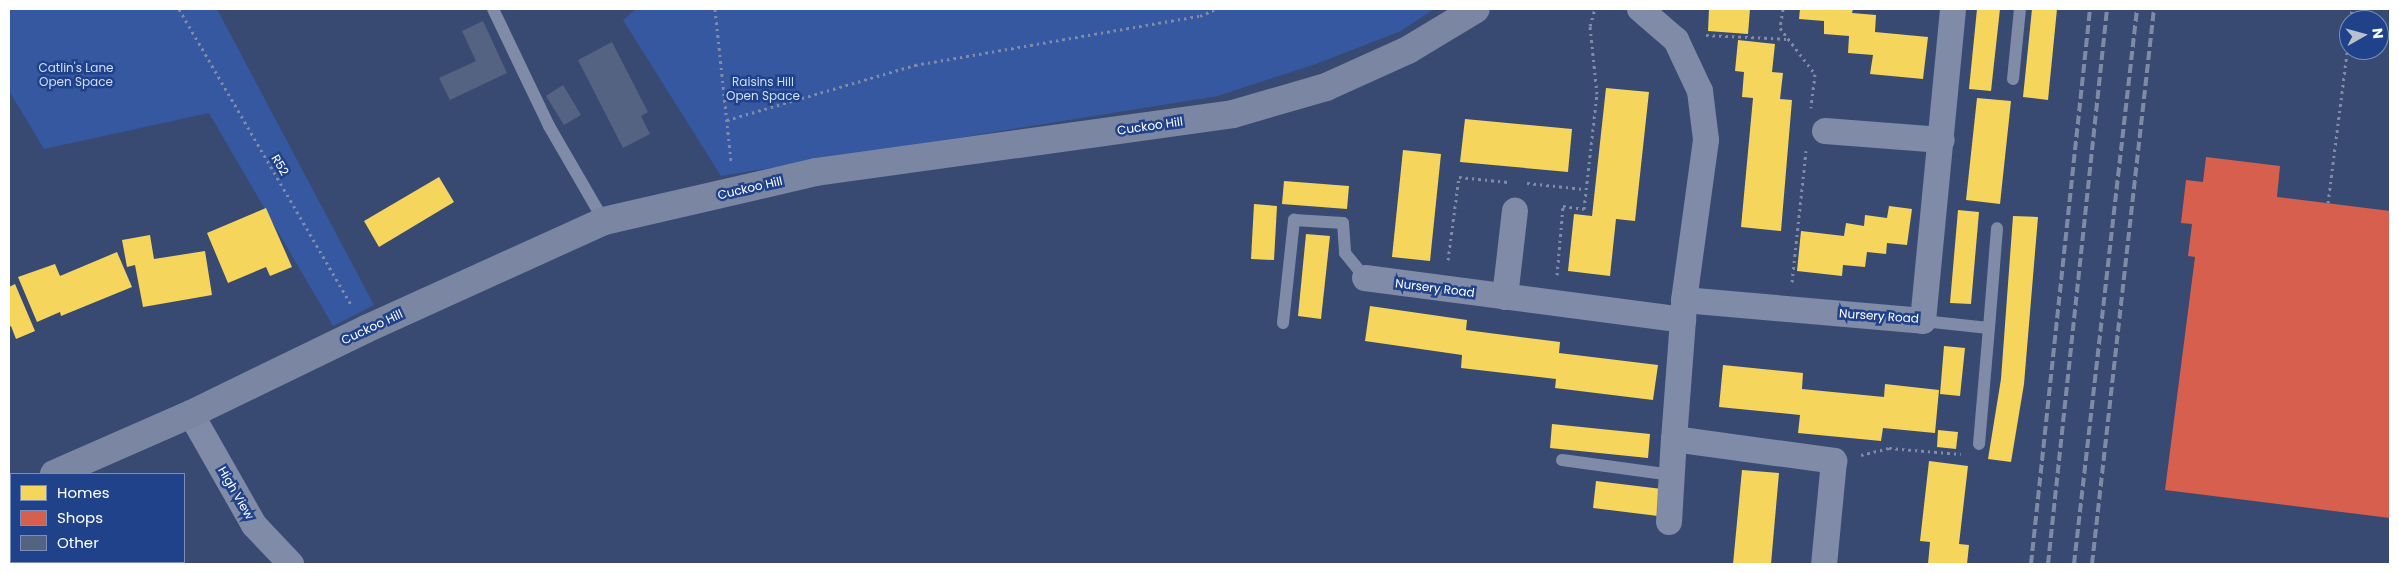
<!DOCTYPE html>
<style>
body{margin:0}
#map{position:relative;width:2399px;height:573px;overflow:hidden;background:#384a72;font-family:Poppins,sans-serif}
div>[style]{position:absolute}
.green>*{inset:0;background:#3558a0}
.homes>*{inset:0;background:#f6d55c}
.shops>*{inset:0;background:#d6604d}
.building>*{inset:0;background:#546382}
.path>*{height:3px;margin-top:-1.5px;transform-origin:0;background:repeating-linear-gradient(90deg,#7f8ba7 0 2.5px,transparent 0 6.5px)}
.service>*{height:12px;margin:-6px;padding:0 6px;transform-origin:6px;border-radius:6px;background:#7f8ba7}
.minor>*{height:26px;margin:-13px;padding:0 13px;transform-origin:13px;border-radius:13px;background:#7f8ba7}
.secondary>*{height:28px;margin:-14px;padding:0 14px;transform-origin:14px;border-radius:14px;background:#7b86a3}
.rail>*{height:4px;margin-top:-2px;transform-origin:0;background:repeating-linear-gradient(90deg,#7f8ba5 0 9px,transparent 0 13px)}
span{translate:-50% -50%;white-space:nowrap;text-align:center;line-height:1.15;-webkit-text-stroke:5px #20428a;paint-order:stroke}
.park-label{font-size:12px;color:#d1def8}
.street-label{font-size:12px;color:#fff}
.frame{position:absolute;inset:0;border:10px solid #fff;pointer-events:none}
.legend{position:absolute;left:10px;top:473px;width:175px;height:90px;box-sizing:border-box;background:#20428a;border:1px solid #798eb9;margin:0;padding:6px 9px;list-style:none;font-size:15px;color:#fff}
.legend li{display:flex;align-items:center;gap:10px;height:25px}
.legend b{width:25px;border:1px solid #798eb9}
.north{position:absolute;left:2339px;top:10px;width:50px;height:50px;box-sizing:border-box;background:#20428a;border:1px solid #798eb9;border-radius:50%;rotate:83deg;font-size:14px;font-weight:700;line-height:20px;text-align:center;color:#fff}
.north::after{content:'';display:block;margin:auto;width:18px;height:22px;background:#b9c0ce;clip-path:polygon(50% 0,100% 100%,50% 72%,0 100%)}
</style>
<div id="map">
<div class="green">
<i style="clip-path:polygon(9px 9px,217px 9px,374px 305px,333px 326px,209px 113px,44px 149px,9px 91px)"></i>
<i style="clip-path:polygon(636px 9px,1434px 9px,1401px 31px,1316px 64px,1218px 96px,721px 176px,623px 20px)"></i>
</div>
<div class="homes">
<i style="clip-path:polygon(1709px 9px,1750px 9px,1748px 34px,1708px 31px)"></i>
<i style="clip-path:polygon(1800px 9px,1853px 9px,1852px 13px,1876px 15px,1875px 32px,1928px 37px,1923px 79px,1870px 74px,1873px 55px,1848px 53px,1849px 36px,1824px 34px,1824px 21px,1799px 19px)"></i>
<i style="clip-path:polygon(1977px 9px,2000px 9px,1991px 91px,1969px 89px)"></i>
<i style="clip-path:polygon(2032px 9px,2057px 9px,2048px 100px,2023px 97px)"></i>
<i style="clip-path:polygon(1738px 40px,1775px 44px,1772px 72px,1783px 73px,1780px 99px,1792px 100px,1781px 231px,1741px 227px,1753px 98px,1742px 97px,1744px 72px,1735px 71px)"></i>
<i style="clip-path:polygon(1606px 88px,1649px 92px,1635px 221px,1616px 219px,1610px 276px,1568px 271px,1574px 214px,1592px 216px)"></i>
<i style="clip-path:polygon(1977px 98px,2011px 101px,2000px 204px,1966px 200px)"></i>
<i style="clip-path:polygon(1465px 119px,1572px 129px,1568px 172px,1460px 162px)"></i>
<i style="clip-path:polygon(1403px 150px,1441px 154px,1430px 261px,1392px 257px)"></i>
<i style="clip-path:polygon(439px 177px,454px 202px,379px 247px,364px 221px)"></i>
<i style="clip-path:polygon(1284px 181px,1349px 186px,1347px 209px,1282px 204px)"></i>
<i style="clip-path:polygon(1254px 204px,1277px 206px,1274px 260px,1251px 259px)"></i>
<i style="clip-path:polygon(1889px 206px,1912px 209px,1907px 245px,1887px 243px,1886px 254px,1867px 252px,1865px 267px,1843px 265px,1842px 276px,1797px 271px,1801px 231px,1844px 236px,1846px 223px,1864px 226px,1865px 215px,1887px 218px)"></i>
<i style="clip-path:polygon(266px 208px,292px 267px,270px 276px,266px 267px,228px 283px,207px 233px)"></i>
<i style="clip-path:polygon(1958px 210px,1979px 212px,1971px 304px,1950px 303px)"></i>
<i style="clip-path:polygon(2013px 216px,2038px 217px,2024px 384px,2011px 462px,1988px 459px,2001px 379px)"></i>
<i style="clip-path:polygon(1306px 234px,1330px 236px,1321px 319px,1298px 316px)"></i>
<i style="clip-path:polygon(150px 235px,154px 259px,205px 251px,212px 295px,143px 307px,135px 265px,127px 267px,122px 240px)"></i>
<i style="clip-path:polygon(117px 252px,132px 287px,61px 316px,60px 312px,37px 322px,18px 277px,55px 264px,60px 276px)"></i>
<i style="clip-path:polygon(15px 284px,35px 331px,16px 339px,11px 326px,9px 327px,9px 287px)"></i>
<i style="clip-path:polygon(1370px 306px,1467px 320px,1466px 330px,1560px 342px,1559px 353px,1658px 365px,1653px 400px,1555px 388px,1556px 379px,1461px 368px,1462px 355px,1365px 341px)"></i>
<i style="clip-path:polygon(1944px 346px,1965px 348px,1960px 396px,1940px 394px)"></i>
<i style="clip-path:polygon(1723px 365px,1803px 373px,1802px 389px,1884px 397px,1885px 384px,1939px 390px,1935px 433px,1883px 428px,1881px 441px,1798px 433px,1800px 415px,1719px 407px)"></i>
<i style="clip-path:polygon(1552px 424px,1650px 434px,1648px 458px,1550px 448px)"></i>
<i style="clip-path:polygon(1938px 430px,1958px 432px,1956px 449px,1937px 447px)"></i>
<i style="clip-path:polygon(1929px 461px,1968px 466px,1959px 544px,1969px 545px,1967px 564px,1928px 564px,1930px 542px,1920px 541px)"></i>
<i style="clip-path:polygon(1742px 470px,1779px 473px,1771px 564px,1733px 564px)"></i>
<i style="clip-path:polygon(1596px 481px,1662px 489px,1658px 516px,1593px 508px)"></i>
</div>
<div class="shops">
<i style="clip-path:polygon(2206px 157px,2280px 166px,2277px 197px,2390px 211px,2390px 518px,2165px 490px,2195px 257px,2188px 256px,2192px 224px,2181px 223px,2186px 180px,2203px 182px)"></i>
</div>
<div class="building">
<i style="clip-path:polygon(483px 21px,507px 73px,450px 100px,439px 78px,476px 61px,462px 31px)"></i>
<i style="clip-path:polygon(612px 42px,648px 112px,641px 116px,650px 134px,623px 148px,578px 60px)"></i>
<i style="clip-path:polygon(563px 85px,581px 115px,564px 125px,546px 96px)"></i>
</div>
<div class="path">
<i style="left:179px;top:9px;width:342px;rotate:59.8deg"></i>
<i style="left:715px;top:9px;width:154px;rotate:84deg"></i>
<i style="left:1783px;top:9px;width:19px;rotate:99deg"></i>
<i style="left:1780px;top:28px;width:58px;rotate:52.7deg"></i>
<i style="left:1815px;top:74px;width:34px;rotate:97deg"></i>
<i style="left:2351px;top:20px;width:11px;rotate:-85deg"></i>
<i style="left:1706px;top:35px;width:81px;rotate:2.8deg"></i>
<i style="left:727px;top:120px;width:196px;rotate:-16.3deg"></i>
<i style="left:915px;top:65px;width:289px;rotate:-9.8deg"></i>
<i style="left:1200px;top:16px;width:17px;rotate:-24deg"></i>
<i style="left:1527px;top:183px;width:57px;rotate:6deg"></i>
<i style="left:2328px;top:203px;width:167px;rotate:-82.8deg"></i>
<i style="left:1448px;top:260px;width:84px;rotate:-82.5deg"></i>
<i style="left:1459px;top:177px;width:49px;rotate:5.8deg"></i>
<i style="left:1557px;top:275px;width:69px;rotate:-85deg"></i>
<i style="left:1563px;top:206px;width:21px;rotate:8deg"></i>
<i style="left:1584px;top:209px;width:116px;rotate:-83.6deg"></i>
<i style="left:1597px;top:94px;width:68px;rotate:-95.9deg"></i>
<i style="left:1590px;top:26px;width:18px;rotate:-74deg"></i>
<i style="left:1792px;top:282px;width:132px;rotate:-83.9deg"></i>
<i style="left:1861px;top:455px;width:29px;rotate:-14deg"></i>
<i style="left:1889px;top:448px;width:72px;rotate:4.8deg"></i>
</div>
<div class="service">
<i style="left:493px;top:9px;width:130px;rotate:64.4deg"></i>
<i style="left:549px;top:126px;width:110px;rotate:59.9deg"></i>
<i style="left:2013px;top:79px;width:70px;rotate:-84.3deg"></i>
<i style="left:1923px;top:321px;width:66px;rotate:6.1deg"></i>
<i style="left:1989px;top:328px;width:100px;rotate:-85.4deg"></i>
<i style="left:1283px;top:323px;width:104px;rotate:-83.9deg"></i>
<i style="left:1294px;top:220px;width:49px;rotate:3.5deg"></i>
<i style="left:1343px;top:223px;width:30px;rotate:86deg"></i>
<i style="left:1345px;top:253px;width:32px;rotate:51deg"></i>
<i style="left:1979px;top:444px;width:116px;rotate:-85.1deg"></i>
<i style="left:1562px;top:460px;width:111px;rotate:7.8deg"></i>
</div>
<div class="minor">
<i style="left:1640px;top:9px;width:48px;rotate:40.7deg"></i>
<i style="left:1676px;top:40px;width:56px;rotate:64.8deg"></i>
<i style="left:1700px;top:91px;width:49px;rotate:83deg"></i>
<i style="left:1706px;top:140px;width:162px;rotate:97.8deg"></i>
<i style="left:1684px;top:300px;width:240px;rotate:5deg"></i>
<i style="left:1923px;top:321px;width:313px;rotate:-84.5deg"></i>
<i style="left:1825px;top:131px;width:117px;rotate:4.4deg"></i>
<i style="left:1365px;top:278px;width:321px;rotate:7.5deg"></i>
<i style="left:1683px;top:320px;width:16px;rotate:-86deg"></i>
<i style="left:1505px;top:297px;width:87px;rotate:-83.4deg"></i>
<i style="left:1683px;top:320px;width:119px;rotate:94.3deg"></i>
<i style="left:1674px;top:439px;width:162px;rotate:7.8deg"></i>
<i style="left:1834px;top:461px;width:103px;rotate:95.5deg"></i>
<i style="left:191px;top:414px;width:128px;rotate:60.4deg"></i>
<i style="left:254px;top:525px;width:54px;rotate:46.5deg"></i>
<i style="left:1669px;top:522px;width:83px;rotate:-86.6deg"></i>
</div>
<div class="secondary">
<i style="left:54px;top:474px;width:150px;rotate:-23.7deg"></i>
<i style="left:191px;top:414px;width:195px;rotate:-25.9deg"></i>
<i style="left:366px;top:329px;width:261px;rotate:-24.4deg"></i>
<i style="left:604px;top:221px;width:218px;rotate:-13deg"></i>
<i style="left:816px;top:172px;width:421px;rotate:-7.9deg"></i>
<i style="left:1233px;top:114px;width:97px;rotate:-16.2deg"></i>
<i style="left:1326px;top:87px;width:90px;rotate:-24.3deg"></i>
<i style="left:1408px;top:50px;width:79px;rotate:-31.1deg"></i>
<i style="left:9px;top:494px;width:2px;rotate:-27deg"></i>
</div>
<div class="rail">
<i style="left:2031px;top:564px;width:558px;rotate:-83.93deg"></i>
<i style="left:2048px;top:564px;width:558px;rotate:-83.93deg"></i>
<i style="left:2074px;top:564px;width:559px;rotate:-83.52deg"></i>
<i style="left:2092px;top:564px;width:558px;rotate:-83.63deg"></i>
</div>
<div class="park-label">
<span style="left:76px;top:75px">Catlin's Lane<br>Open Space</span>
<span style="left:763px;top:89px">Raisins Hill<br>Open Space</span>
</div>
<div class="street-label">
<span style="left:1150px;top:126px;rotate:-8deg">Cuckoo Hill</span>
<span style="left:280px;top:165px;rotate:60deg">R52</span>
<span style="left:750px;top:188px;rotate:-13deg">Cuckoo Hill</span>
<span style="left:1435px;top:288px;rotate:7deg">Nursery Road</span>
<span style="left:1879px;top:316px;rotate:4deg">Nursery Road</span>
<span style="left:372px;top:327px;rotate:-25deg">Cuckoo Hill</span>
<span style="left:236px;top:493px;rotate:60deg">High View</span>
</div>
<div class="frame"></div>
<ul class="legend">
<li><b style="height:14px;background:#f6d55c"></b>Homes</li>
<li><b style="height:14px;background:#d6604d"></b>Shops</li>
<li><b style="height:14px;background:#546382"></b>Other</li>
</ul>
<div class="north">N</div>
</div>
